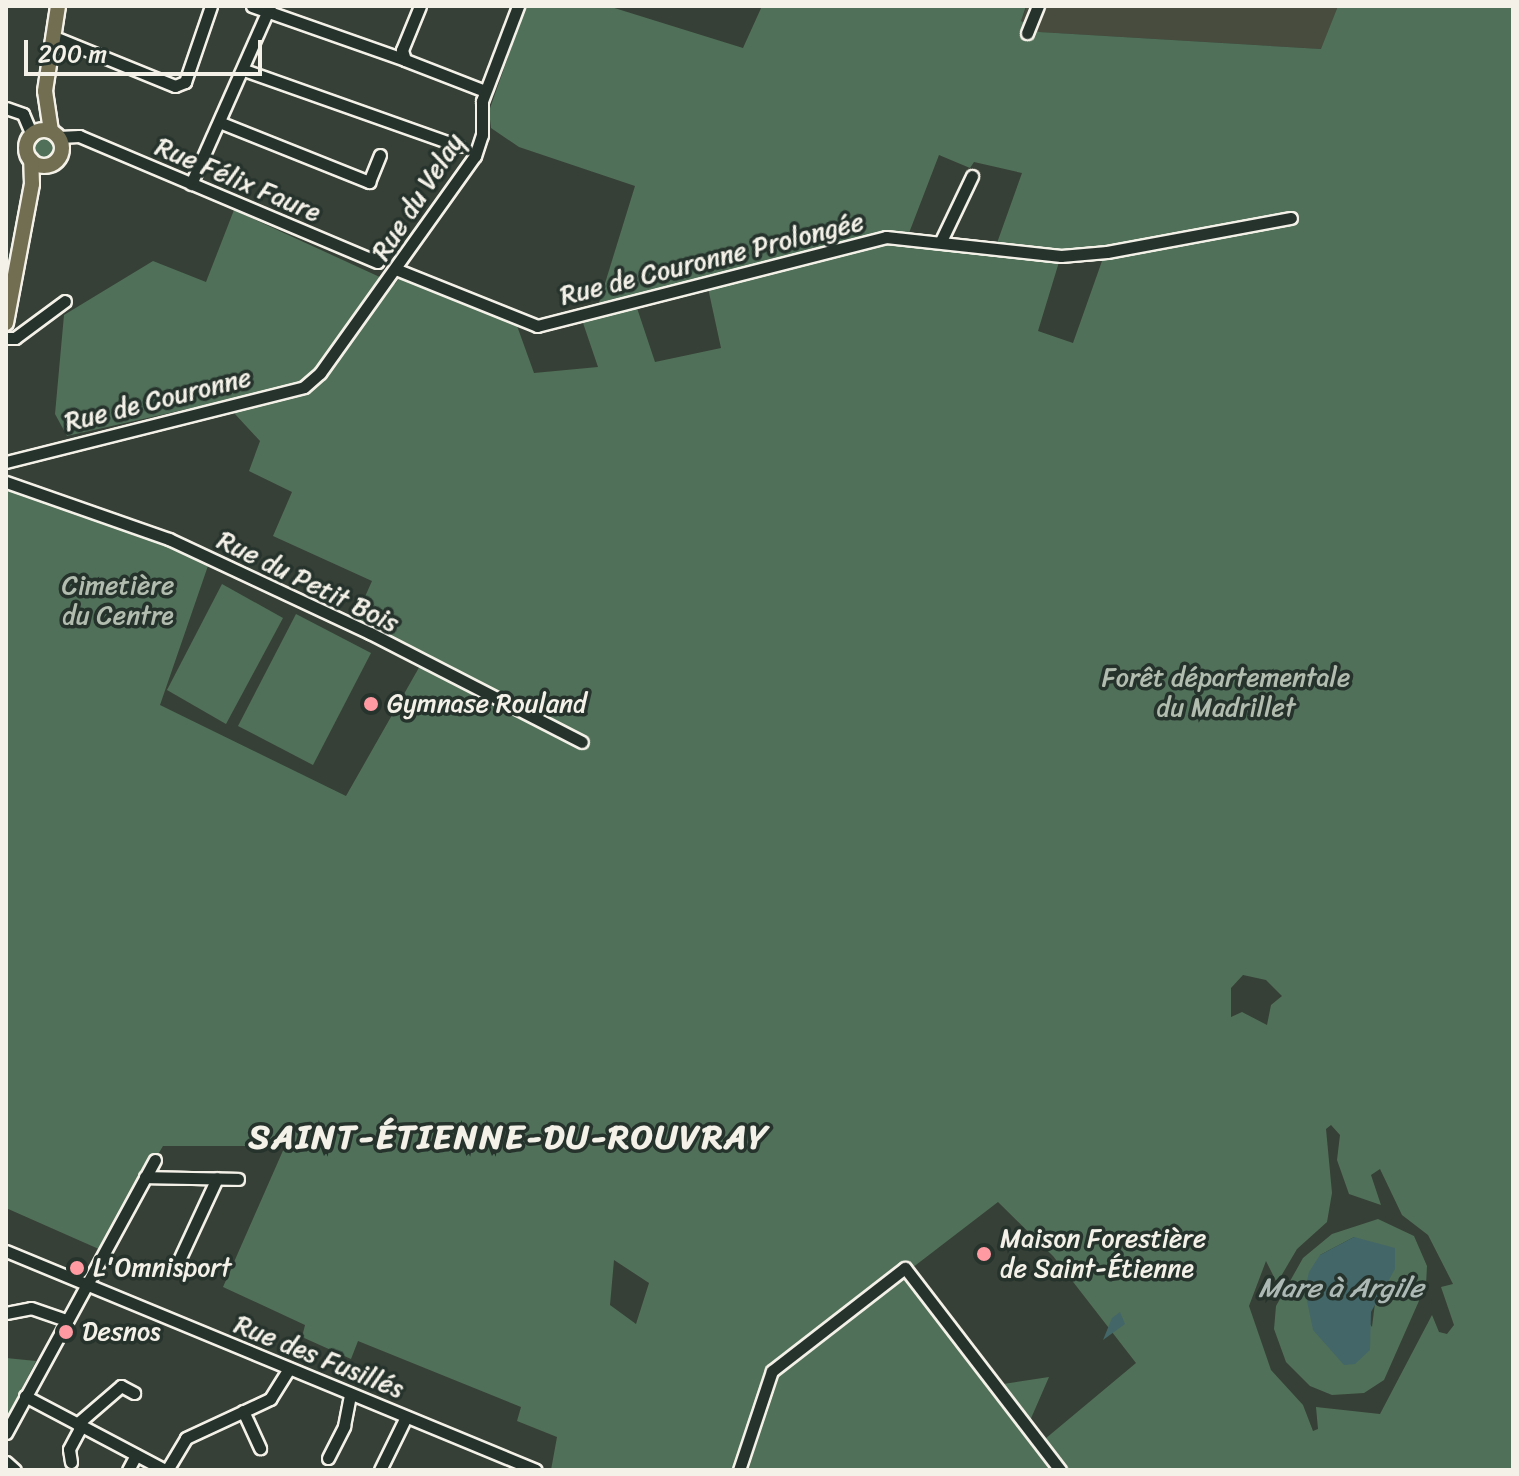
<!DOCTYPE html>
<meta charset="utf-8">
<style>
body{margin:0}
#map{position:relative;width:1519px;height:1476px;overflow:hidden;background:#374036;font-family:Sriracha,sans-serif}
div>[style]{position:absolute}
.built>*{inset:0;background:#474c3f}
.green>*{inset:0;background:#507059}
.round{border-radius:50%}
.water>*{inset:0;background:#436668}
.roads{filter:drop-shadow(2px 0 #f4f1e8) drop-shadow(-2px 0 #f4f1e8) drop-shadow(0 2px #f4f1e8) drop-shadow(0 -2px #f4f1e8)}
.minor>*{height:11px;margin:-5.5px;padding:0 5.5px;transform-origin:5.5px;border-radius:5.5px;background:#26332d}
.major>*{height:14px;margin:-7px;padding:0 7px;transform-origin:7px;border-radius:7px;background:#726e52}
.major>.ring{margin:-7px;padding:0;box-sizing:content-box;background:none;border:14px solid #726e52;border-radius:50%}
.dots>*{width:22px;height:22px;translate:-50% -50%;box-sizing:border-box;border:4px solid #26332d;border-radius:50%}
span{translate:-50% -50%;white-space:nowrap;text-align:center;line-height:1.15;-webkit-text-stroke:7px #26332d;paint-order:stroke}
.street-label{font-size:26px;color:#f4f1e8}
.park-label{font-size:26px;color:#b2bdaf}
.poi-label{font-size:26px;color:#f4f1e8}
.left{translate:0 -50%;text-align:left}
.water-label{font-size:28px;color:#adb9b5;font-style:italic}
.district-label{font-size:34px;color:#f4f1e8;font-weight:700;letter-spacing:2px}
.frame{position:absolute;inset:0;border:8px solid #f4f1e8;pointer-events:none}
.scale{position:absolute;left:24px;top:40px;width:238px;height:36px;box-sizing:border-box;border:4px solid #f4f1e8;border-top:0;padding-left:10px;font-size:24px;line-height:28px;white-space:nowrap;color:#f4f1e8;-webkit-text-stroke:6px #26332d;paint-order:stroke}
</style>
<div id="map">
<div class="built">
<i style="clip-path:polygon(1027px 6px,1338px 6px,1322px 49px,1039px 32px,1021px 21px)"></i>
</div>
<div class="green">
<i style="clip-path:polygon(evenodd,526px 6px,608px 6px,743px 48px,762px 6px,1026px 6px,1021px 21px,1039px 32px,1321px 49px,1338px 6px,1513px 6px,1513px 1470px,551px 1470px,557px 1437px,517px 1421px,521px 1407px,358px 1341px,351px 1359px,302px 1337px,305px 1325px,223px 1287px,285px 1146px,163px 1146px,101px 1250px,6px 1208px,6px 485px,210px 560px,160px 705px,346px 796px,425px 657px,355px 619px,372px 581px,273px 536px,292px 492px,249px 471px,260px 441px,223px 401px,67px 436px,55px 414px,64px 315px,153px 261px,206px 282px,234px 210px,395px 284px,402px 274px,516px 323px,534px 373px,598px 367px,582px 320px,636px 305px,655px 362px,721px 348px,708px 288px,598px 306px,635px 186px,519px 147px,491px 128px,489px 111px,526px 6px,939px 155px,970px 168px,974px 162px,1022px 173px,997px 243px,909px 233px,939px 155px,526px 6px,1102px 261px,1073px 343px,1038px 331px,1059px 262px,1102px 261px,526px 6px,1243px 975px,1266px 980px,1282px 996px,1271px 1005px,1267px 1025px,1242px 1012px,1231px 1017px,1231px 988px,1243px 975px,526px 6px,1331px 1125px,1340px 1135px,1337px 1160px,1349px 1194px,1381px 1205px,1371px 1175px,1380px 1169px,1402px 1215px,1428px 1235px,1453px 1284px,1441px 1287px,1454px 1325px,1447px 1334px,1439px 1332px,1432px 1315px,1380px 1414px,1316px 1407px,1318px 1429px,1313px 1431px,1303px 1405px,1271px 1370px,1249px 1306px,1266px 1261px,1277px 1283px,1297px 1249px,1327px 1222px,1332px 1193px,1326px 1129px,1331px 1125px,526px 6px,998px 1202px,1053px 1256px,1136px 1363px,1045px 1439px,1029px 1423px,1049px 1377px,997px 1385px,912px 1268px,998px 1202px,526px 6px,614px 1260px,649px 1283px,636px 1324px,610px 1305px,614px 1260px)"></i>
<i class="round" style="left:30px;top:134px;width:26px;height:26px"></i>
<i style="clip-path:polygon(222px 584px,283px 618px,226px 724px,167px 690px)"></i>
<i style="clip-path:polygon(296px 614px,371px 653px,313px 765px,238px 726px)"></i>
<i style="clip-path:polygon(evenodd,1378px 1219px,1414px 1236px,1427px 1266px,1426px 1285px,1384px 1380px,1364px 1393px,1332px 1395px,1310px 1386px,1286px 1362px,1274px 1329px,1276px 1306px,1303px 1258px,1332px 1234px,1378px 1219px,1354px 1237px,1387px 1284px,1376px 1295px,1372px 1327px,1320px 1255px,1354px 1237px)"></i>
<i style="clip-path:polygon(6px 1358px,36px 1361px,6px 1419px)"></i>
</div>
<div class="water">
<i style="clip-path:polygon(1354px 1237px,1395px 1248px,1395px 1269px,1371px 1312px,1370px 1350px,1355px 1364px,1344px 1365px,1313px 1330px,1305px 1291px,1309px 1272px,1320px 1255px)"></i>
<i style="clip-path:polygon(1120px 1312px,1125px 1324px,1103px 1340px,1112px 1318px)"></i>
</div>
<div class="roads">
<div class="minor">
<i style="left:252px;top:6px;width:162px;rotate:19.4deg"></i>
<i style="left:420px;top:6px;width:48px;rotate:112.2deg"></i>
<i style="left:402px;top:50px;width:10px;rotate:73deg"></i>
<i style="left:405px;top:60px;width:86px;rotate:21.2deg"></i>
<i style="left:1027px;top:33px;width:29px;rotate:-68deg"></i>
<i style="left:52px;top:36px;width:133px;rotate:22.1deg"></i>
<i style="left:175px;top:86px;width:11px;rotate:-22deg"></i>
<i style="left:185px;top:82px;width:80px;rotate:-71.1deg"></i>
<i style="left:244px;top:70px;width:228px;rotate:19.5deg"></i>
<i style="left:6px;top:108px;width:18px;rotate:19deg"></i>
<i style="left:23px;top:114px;width:23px;rotate:67deg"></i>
<i style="left:219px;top:122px;width:162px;rotate:21.8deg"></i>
<i style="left:369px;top:182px;width:29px;rotate:-68deg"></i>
<i style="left:59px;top:137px;width:20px;rotate:-3deg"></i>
<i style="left:79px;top:136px;width:324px;rotate:22.9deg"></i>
<i style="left:191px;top:184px;width:195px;rotate:-66.1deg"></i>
<i style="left:941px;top:241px;width:72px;rotate:-64.5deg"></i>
<i style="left:398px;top:270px;width:150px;rotate:21.9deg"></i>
<i style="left:537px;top:326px;width:360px;rotate:-14.3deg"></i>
<i style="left:886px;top:237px;width:176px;rotate:6.2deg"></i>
<i style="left:1061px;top:256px;width:46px;rotate:-5deg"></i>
<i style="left:1107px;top:252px;width:187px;rotate:-10.5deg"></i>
<i style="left:6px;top:338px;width:9px"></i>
<i style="left:15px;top:338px;width:62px;rotate:-36.5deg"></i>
<i style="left:6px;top:462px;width:307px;rotate:-14.1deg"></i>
<i style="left:304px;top:387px;width:21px;rotate:-41deg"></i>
<i style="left:320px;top:373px;width:267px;rotate:-54.5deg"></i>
<i style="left:475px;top:156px;width:22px;rotate:-72deg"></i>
<i style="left:482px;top:135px;width:34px;rotate:-90deg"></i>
<i style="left:482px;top:101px;width:102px;rotate:-69.2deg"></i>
<i style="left:6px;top:482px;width:173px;rotate:19.3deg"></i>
<i style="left:169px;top:539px;width:222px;rotate:25.1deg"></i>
<i style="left:370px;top:633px;width:238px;rotate:27.2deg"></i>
<i style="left:145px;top:1177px;width:93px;rotate:1.2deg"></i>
<i style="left:6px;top:1251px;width:573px;rotate:22.45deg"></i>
<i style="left:179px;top:1260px;width:90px;rotate:-65.1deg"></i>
<i style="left:6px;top:1313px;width:25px;rotate:-11deg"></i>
<i style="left:31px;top:1308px;width:36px;rotate:19deg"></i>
<i style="left:25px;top:1396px;width:158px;rotate:27.9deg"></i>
<i style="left:243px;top:1411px;width:41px;rotate:65.3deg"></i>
<i style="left:77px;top:1424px;width:58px;rotate:-40.8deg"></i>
<i style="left:121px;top:1386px;width:15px;rotate:28deg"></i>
<i style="left:6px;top:1433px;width:311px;rotate:-61.4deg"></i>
<i style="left:328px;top:1458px;width:36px;rotate:-63deg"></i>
<i style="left:344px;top:1426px;width:33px;rotate:-79deg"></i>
<i style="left:6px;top:1462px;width:12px;rotate:42deg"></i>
<i style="left:71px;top:1462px;width:13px;rotate:-99deg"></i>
<i style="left:69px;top:1449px;width:26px;rotate:-62deg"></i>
<i style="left:128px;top:1470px;width:17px;rotate:-62deg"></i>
<i style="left:167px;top:1470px;width:37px;rotate:-59deg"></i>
<i style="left:186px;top:1438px;width:93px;rotate:-24.9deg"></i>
<i style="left:270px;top:1399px;width:36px;rotate:-58deg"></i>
<i style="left:380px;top:1470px;width:59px;rotate:-63.9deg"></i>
<i style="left:739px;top:1470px;width:104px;rotate:-71.6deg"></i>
<i style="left:772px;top:1371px;width:168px;rotate:-37.8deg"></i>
<i style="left:905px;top:1268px;width:255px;rotate:52.5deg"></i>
</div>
<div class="major">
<i class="ring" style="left:26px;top:130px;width:22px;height:22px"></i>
<i style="left:51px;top:131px;width:40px;rotate:-98.5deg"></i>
<i style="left:45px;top:91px;width:86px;rotate:-81.3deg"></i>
<i style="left:6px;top:323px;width:141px;rotate:-79.4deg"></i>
<i style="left:32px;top:184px;width:24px;rotate:-92deg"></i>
</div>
</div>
<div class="dots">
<i style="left:371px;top:704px;background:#ff9aa2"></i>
<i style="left:984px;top:1254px;background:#ff9aa2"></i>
<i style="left:77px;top:1268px;background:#ff9aa2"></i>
<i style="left:66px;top:1332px;background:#ff9aa2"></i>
</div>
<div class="street-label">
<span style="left:238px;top:180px;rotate:23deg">Rue Félix Faure</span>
<span style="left:418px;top:197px;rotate:-57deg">Rue du Velay</span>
<span style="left:712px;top:259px;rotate:-14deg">Rue de Couronne Prolongée</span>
<span style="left:158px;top:400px;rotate:-14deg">Rue de Couronne</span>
<span style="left:308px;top:582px;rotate:26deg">Rue du Petit Bois</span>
<span style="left:319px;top:1357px;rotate:22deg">Rue des Fusillés</span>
</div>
<div class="park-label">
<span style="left:118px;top:601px">Cimetière<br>du Centre</span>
<span style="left:1226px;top:693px">Forêt départementale<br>du Madrillet</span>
</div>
<div class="poi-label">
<span class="left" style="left:387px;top:704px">Gymnase Rouland</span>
<span class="left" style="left:1000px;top:1254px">Maison Forestière<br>de Saint-Étienne</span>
<span class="left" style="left:93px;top:1268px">L'Omnisport</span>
<span class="left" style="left:82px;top:1332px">Desnos</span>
</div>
<div class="water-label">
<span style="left:1341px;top:1288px">Mare à Argile</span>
</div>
<div class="district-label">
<span style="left:509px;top:1138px">SAINT-ÉTIENNE-DU-ROUVRAY</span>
</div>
<div class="frame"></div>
<div class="scale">200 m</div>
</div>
